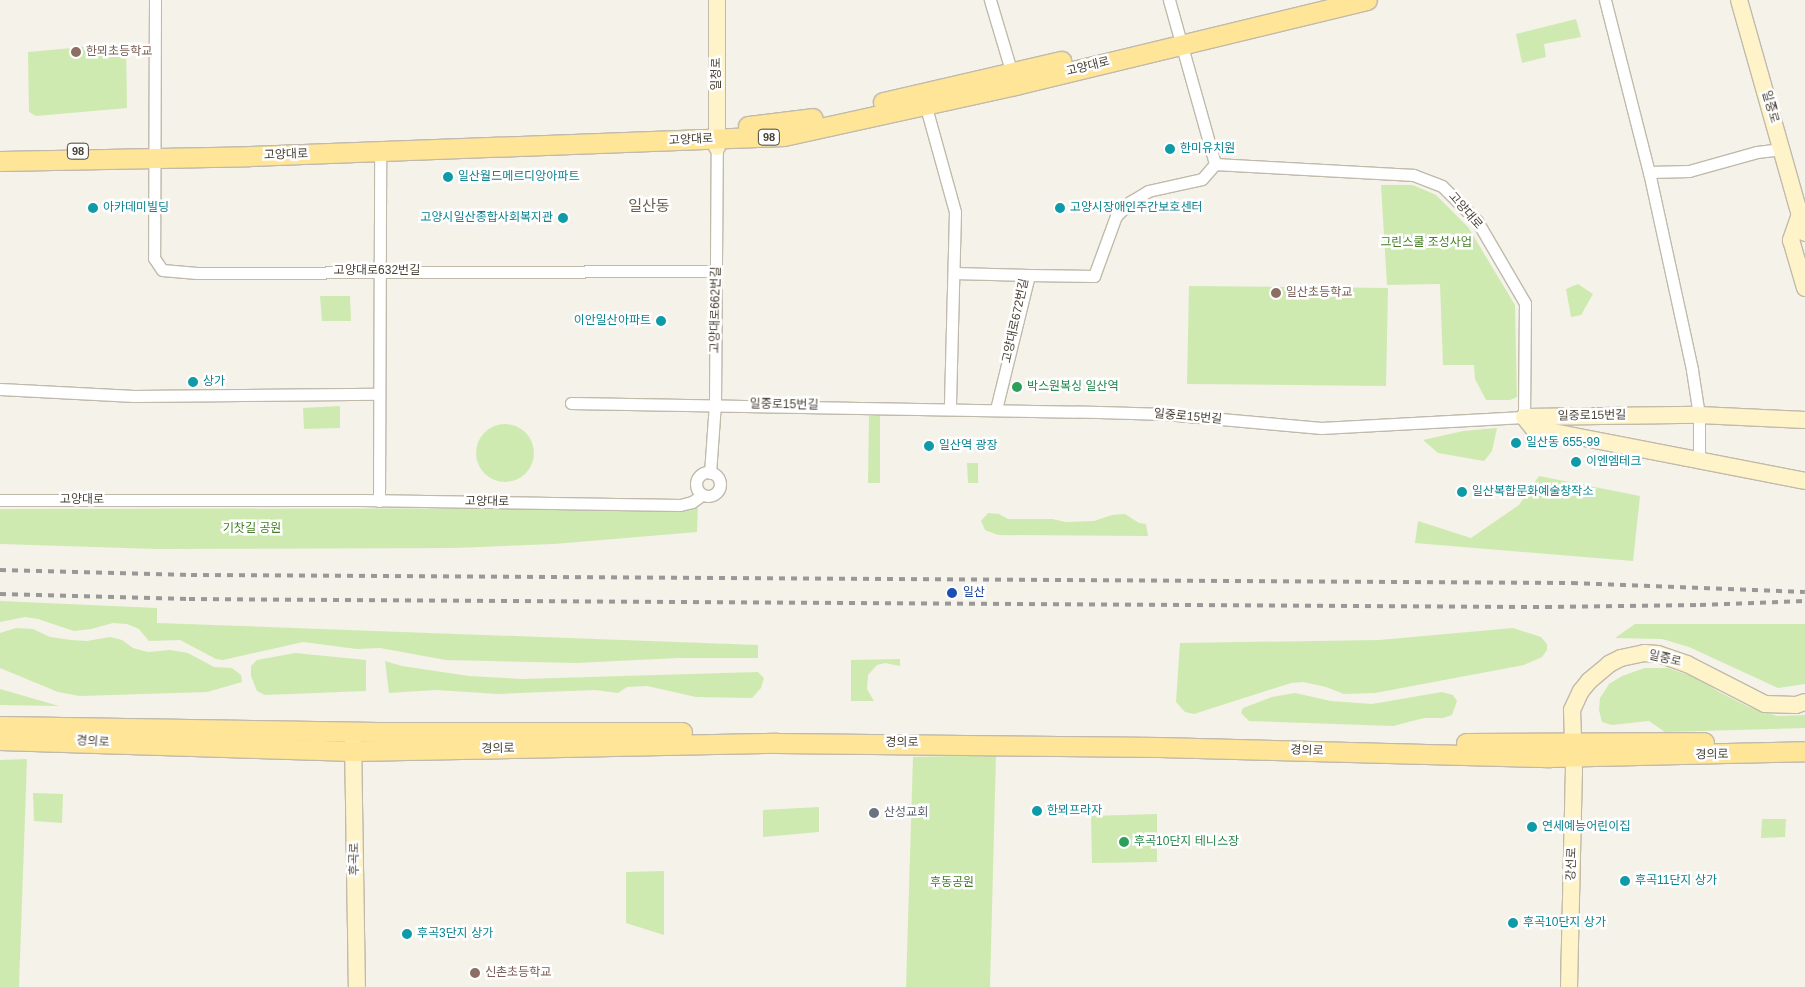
<!DOCTYPE html>
<meta charset="utf-8">
<style>
body{margin:0}
#map{position:relative;width:1805px;height:987px;overflow:hidden;background:#f5f2e9;font-family:Helvetica,"Noto Sans KR",sans-serif}
div>[style]{position:absolute}
.green>*{inset:0;background:#ceeab1}
.round{border-radius:50%}
.roads{filter:drop-shadow(1px 0 #c1baab) drop-shadow(-1px 0 #c1baab) drop-shadow(0 1px #c1baab) drop-shadow(0 -1px #c1baab)}
.street>*{height:11px;margin:-5.5px;padding:0 5.5px;transform-origin:5.5px;border-radius:5.5px;background:#fff}
.street>.ring{margin:-5.5px;padding:0;box-sizing:content-box;background:none;border:11px solid #fff;border-radius:50%}
.secondary>*{height:16px;margin:-8px;padding:0 8px;transform-origin:8px;border-radius:8px;background:#fff4c9}
.primary>*{height:19px;margin:-9.5px;padding:0 9.5px;transform-origin:9.5px;border-radius:9.5px;background:#ffe598}
.rail>*{height:4px;margin-top:-2px;transform-origin:0;background:repeating-linear-gradient(90deg,#989898 0 6px,transparent 0 12px)}
.dots>*{width:14px;height:14px;translate:-50% -50%;box-sizing:border-box;border:2px solid #fff;border-radius:50%}
span{translate:-50% -50%;white-space:nowrap;text-align:center;line-height:1.15;-webkit-text-stroke:5px #fff;paint-order:stroke}
.shield-label span{padding:1px 4px;background:#fff;border:1px solid;border-radius:4px;-webkit-text-stroke-width:0}
.shield-label{font-size:11px;color:#494337;font-weight:700}
.education-label{font-size:12px;color:#785e54}
.left{translate:0 -50%;text-align:left}
.street-label{font-size:12px;color:#494337}
.culture-label{font-size:12px;color:#0d838f}
.right{translate:-100% -50%;text-align:right}
.park-label{font-size:12px;color:#457d28}
.leisure-label{font-size:12px;color:#27864d}
.transit-label{font-size:12px;color:#164399}
.worship-label{font-size:12px;color:#5b616d}
.quarter-label{font-size:15px;color:#6c614e}
</style>
<div id="map">
<div class="green">
<i style="clip-path:polygon(1576px 19px,1581px 37px,1544px 44px,1546px 57px,1522px 63px,1516px 34px)"></i>
<i style="clip-path:polygon(126px 43px,127px 108px,36px 116px,29px 112px,28px 52px)"></i>
<i style="clip-path:polygon(1381px 185px,1413px 185px,1436px 195px,1468px 227px,1515px 305px,1517px 397px,1510px 400px,1486px 400px,1475px 379px,1474px 365px,1443px 365px,1440px 284px,1387px 285px)"></i>
<i style="clip-path:polygon(1578px 284px,1593px 294px,1581px 315px,1571px 317px,1566px 289px)"></i>
<i style="clip-path:polygon(1189px 286px,1388px 288px,1386px 386px,1187px 384px)"></i>
<i style="clip-path:polygon(320px 296px,350px 296px,351px 321px,322px 321px)"></i>
<i style="clip-path:polygon(340px 406px,340px 428px,304px 429px,303px 408px)"></i>
<i style="clip-path:polygon(880px 415px,880px 483px,868px 483px,869px 416px)"></i>
<i class="round" style="left:476px;top:424px;width:58px;height:58px"></i>
<i style="clip-path:polygon(1497px 428px,1492px 451px,1484px 461px,1438px 453px,1423px 440px,1463px 431px)"></i>
<i style="clip-path:polygon(967px 463px,978px 463px,978px 483px,968px 483px)"></i>
<i style="clip-path:polygon(1539px 476px,1640px 496px,1633px 561px,1415px 543px,1418px 521px,1471px 538px,1519px 505px)"></i>
<i style="clip-path:polygon(698px 505px,697px 532px,554px 544px,455px 548px,157px 549px,0 544px,0 509px,679px 508px)"></i>
<i style="clip-path:polygon(988px 513px,999px 514px,1008px 519px,1052px 519px,1066px 522px,1094px 521px,1112px 515px,1125px 514px,1139px 523px,1146px 524px,1148px 536px,998px 535px,985px 530px,981px 521px)"></i>
<i style="clip-path:polygon(0 601px,157px 608px,157px 623px,758px 645px,758px 658px,678px 658px,576px 663px,446px 660px,380px 648px,357px 649px,303px 642px,223px 660px,216px 659px,180px 640px,149px 641px,139px 629px,127px 624px,113px 623px,91px 629px,74px 631px,38px 619px,25px 617px,0 622px)"></i>
<i style="clip-path:polygon(1635px 624px,1805px 624px,1805px 684px,1778px 688px,1689px 647px,1662px 639px,1615px 638px)"></i>
<i style="clip-path:polygon(16px 628px,33px 629px,50px 637px,71px 640px,87px 641px,110px 637px,122px 640px,133px 648px,148px 652px,170px 650px,188px 653px,214px 667px,232px 668px,241px 675px,242px 682px,207px 692px,80px 696px,58px 692px,0 668px,0 633px)"></i>
<i style="clip-path:polygon(1513px 628px,1541px 637px,1547px 644px,1547px 650px,1542px 657px,1524px 665px,1375px 693px,1344px 694px,1326px 687px,1303px 682px,1291px 683px,1194px 714px,1185px 712px,1176px 702px,1180px 643px,1379px 640px)"></i>
<i style="clip-path:polygon(295px 653px,366px 660px,366px 691px,265px 695px,257px 691px,251px 676px,251px 666px,257px 660px)"></i>
<i style="clip-path:polygon(900px 659px,900px 666px,885px 663px,877px 665px,868px 675px,867px 689px,874px 701px,851px 701px,851px 660px)"></i>
<i style="clip-path:polygon(385px 661px,402px 666px,469px 676px,522px 679px,758px 672px,764px 678px,761px 688px,752px 698px,696px 697px,647px 686px,627px 687px,618px 693px,595px 690px,498px 694px,436px 690px,389px 693px)"></i>
<i style="clip-path:polygon(1645px 668px,1668px 668px,1697px 678px,1719px 692px,1749px 707px,1777px 716px,1805px 715px,1805px 728px,1665px 732px,1649px 721px,1612px 725px,1602px 722px,1599px 710px,1600px 698px,1609px 684px,1622px 676px)"></i>
<i style="clip-path:polygon(0 689px,59px 706px,0 705px)"></i>
<i style="clip-path:polygon(1442px 692px,1453px 695px,1457px 701px,1452px 715px,1443px 718px,1424px 718px,1393px 726px,1249px 721px,1241px 713px,1243px 708px,1272px 697px,1295px 693px,1331px 701px,1372px 704px)"></i>
<i style="clip-path:polygon(996px 755px,990px 987px,906px 987px,913px 757px)"></i>
<i style="clip-path:polygon(27px 759px,19px 987px,0 987px,0 760px)"></i>
<i style="clip-path:polygon(33px 793px,63px 794px,62px 823px,34px 821px)"></i>
<i style="clip-path:polygon(819px 807px,819px 832px,763px 837px,763px 810px)"></i>
<i style="clip-path:polygon(1157px 814px,1157px 862px,1092px 863px,1091px 816px)"></i>
<i style="clip-path:polygon(1762px 819px,1786px 819px,1785px 837px,1761px 838px)"></i>
<i style="clip-path:polygon(664px 871px,664px 935px,626px 923px,626px 872px)"></i>
</div>
<div class="roads">
<div class="street">
<i style="left:155px;top:0;width:258px;rotate:90.2deg"></i>
<i style="left:154px;top:258px;width:14px;rotate:56deg"></i>
<i style="left:162px;top:270px;width:35px;rotate:5deg"></i>
<i style="left:197px;top:273px;width:519px;rotate:-0.22deg"></i>
<i style="left:990px;top:0;width:80px;rotate:73.4deg"></i>
<i style="left:1169px;top:0;width:170px;rotate:74.3deg"></i>
<i style="left:1605px;top:0;width:178px;rotate:75.7deg"></i>
<i style="left:1649px;top:172px;width:203px;rotate:77.7deg"></i>
<i style="left:1692px;top:370px;width:46px;rotate:81.2deg"></i>
<i style="left:1699px;top:415px;width:45px;rotate:90deg"></i>
<i style="left:924px;top:100px;width:116px;rotate:74.5deg"></i>
<i style="left:955px;top:212px;width:197px;rotate:91.5deg"></i>
<i style="left:1649px;top:172px;width:40px;rotate:-1.4deg"></i>
<i style="left:1689px;top:171px;width:71px;rotate:-15.6deg"></i>
<i style="left:1757px;top:152px;width:25px;rotate:-7deg"></i>
<i style="left:954px;top:273px;width:75px;rotate:1.5deg"></i>
<i style="left:1029px;top:275px;width:138px;rotate:103.8deg"></i>
<i style="left:1029px;top:275px;width:65px;rotate:0.9deg"></i>
<i style="left:1094px;top:276px;width:64px;rotate:-69.9deg"></i>
<i style="left:1116px;top:216px;width:20px;rotate:-45deg"></i>
<i style="left:1130px;top:202px;width:21px;rotate:-31deg"></i>
<i style="left:1148px;top:191px;width:55px;rotate:-12.5deg"></i>
<i style="left:1202px;top:179px;width:20px;rotate:-49deg"></i>
<i style="left:0;top:389px;width:134px;rotate:3deg"></i>
<i style="left:134px;top:396px;width:245px;rotate:-0.5deg"></i>
<i style="left:571px;top:403px;width:528px;rotate:0.98deg"></i>
<i style="left:1099px;top:412px;width:66px;rotate:1.7deg"></i>
<i style="left:1165px;top:414px;width:157px;rotate:5.1deg"></i>
<i style="left:1321px;top:428px;width:203px;rotate:-3.1deg"></i>
<i style="left:1524px;top:417px;width:114px;rotate:-89.5deg"></i>
<i style="left:1525px;top:303px;width:95px;rotate:-120.3deg"></i>
<i style="left:1477px;top:221px;width:49px;rotate:-135deg"></i>
<i style="left:1442px;top:186px;width:31px;rotate:-159deg"></i>
<i style="left:1413px;top:175px;width:198px;rotate:-176.8deg"></i>
<i class="ring" style="left:696px;top:472px;width:13px;height:13px"></i>
<i style="left:710px;top:473px;width:69px;rotate:-85.9deg"></i>
<i style="left:715px;top:404px;width:257px;rotate:-89.6deg"></i>
<i style="left:0;top:500px;width:362px"></i>
<i style="left:362px;top:500px;width:318px;rotate:0.9deg"></i>
<i style="left:680px;top:505px;width:12px;rotate:-14deg"></i>
<i style="left:692px;top:502px;width:12px;rotate:-35deg"></i>
<i style="left:379px;top:501px;width:349px;rotate:-89.8deg"></i>
</div>
<div class="secondary">
<i style="left:1739px;top:0;width:242px;rotate:74.2deg"></i>
<i style="left:717px;top:147px;width:147px;rotate:-90deg"></i>
<i style="left:1800px;top:214px;width:28px;rotate:109deg"></i>
<i style="left:1791px;top:240px;width:50px;rotate:73.7deg"></i>
<i style="left:1524px;top:417px;width:14px;rotate:51deg"></i>
<i style="left:1533px;top:428px;width:277px;rotate:11deg"></i>
<i style="left:1524px;top:417px;width:175px;rotate:-0.7deg"></i>
<i style="left:1699px;top:415px;width:106px;rotate:2.7deg"></i>
<i style="left:353px;top:739px;width:248px;rotate:89.1deg"></i>
<i style="left:1569px;top:987px;width:215px;rotate:-88.7deg"></i>
<i style="left:1574px;top:772px;width:62px;rotate:-91.8deg"></i>
<i style="left:1572px;top:710px;width:21px;rotate:-65deg"></i>
<i style="left:1581px;top:691px;width:13px;rotate:-51deg"></i>
<i style="left:1589px;top:681px;width:26px;rotate:-40deg"></i>
<i style="left:1609px;top:664px;width:13px;rotate:-27deg"></i>
<i style="left:1621px;top:658px;width:24px;rotate:-12deg"></i>
<i style="left:1644px;top:653px;width:14px;rotate:4deg"></i>
<i style="left:1658px;top:654px;width:31px;rotate:19deg"></i>
<i style="left:1687px;top:664px;width:88px;rotate:27.1deg"></i>
<i style="left:1765px;top:704px;width:31px;rotate:2deg"></i>
<i style="left:1796px;top:705px;width:9px;rotate:-18deg"></i>
</div>
<div class="primary">
<i style="left:883px;top:102px;width:183px;rotate:-13deg"></i>
<i style="left:748px;top:126px;width:65px;rotate:-7deg"></i>
<i style="left:0;top:161px;width:250px;rotate:-1.1deg"></i>
<i style="left:250px;top:156px;width:534px;rotate:-2.14deg"></i>
<i style="left:784px;top:136px;width:237px;rotate:-12.4deg"></i>
<i style="left:1015px;top:85px;width:362px;rotate:-13.6deg"></i>
<i style="left:0;top:726px;width:378px;rotate:0.9deg"></i>
<i style="left:378px;top:732px;width:304px"></i>
<i style="left:0;top:740px;width:353px;rotate:1.8deg"></i>
<i style="left:353px;top:751px;width:424px;rotate:-1.1deg"></i>
<i style="left:777px;top:743px;width:382px;rotate:0.6deg"></i>
<i style="left:1159px;top:747px;width:391px;rotate:1.5deg"></i>
<i style="left:1550px;top:757px;width:255px;rotate:-1.3deg"></i>
<i style="left:1466px;top:743px;width:238px;rotate:-0.2deg"></i>
</div>
</div>
<div class="rail">
<i style="left:0;top:570px;width:191px;rotate:1.5deg"></i>
<i style="left:191px;top:575px;width:1381px;rotate:0.33deg"></i>
<i style="left:1572px;top:583px;width:233px;rotate:2.2deg"></i>
<i style="left:0;top:594px;width:189px;rotate:1.5deg"></i>
<i style="left:189px;top:599px;width:1357px;rotate:0.34deg"></i>
<i style="left:1546px;top:607px;width:154px;rotate:-0.7deg"></i>
<i style="left:1700px;top:605px;width:105px;rotate:-2.2deg"></i>
</div>
<div class="dots">
<i style="left:76px;top:52px;background:#8d6e63"></i>
<i style="left:1170px;top:149px;background:#0f9aa8"></i>
<i style="left:448px;top:177px;background:#0f9aa8"></i>
<i style="left:93px;top:208px;background:#0f9aa8"></i>
<i style="left:1060px;top:208px;background:#0f9aa8"></i>
<i style="left:563px;top:218px;background:#0f9aa8"></i>
<i style="left:1276px;top:293px;background:#8d6e63"></i>
<i style="left:661px;top:321px;background:#0f9aa8"></i>
<i style="left:193px;top:382px;background:#0f9aa8"></i>
<i style="left:1017px;top:387px;background:#2e9e5b"></i>
<i style="left:1516px;top:443px;background:#0f9aa8"></i>
<i style="left:929px;top:446px;background:#0f9aa8"></i>
<i style="left:1576px;top:462px;background:#0f9aa8"></i>
<i style="left:1462px;top:492px;background:#0f9aa8"></i>
<i style="left:952px;top:593px;background:#1a4fb4"></i>
<i style="left:1037px;top:811px;background:#0f9aa8"></i>
<i style="left:874px;top:813px;background:#6b7280"></i>
<i style="left:1532px;top:827px;background:#0f9aa8"></i>
<i style="left:1124px;top:842px;background:#2e9e5b"></i>
<i style="left:1625px;top:881px;background:#0f9aa8"></i>
<i style="left:1513px;top:923px;background:#0f9aa8"></i>
<i style="left:407px;top:934px;background:#0f9aa8"></i>
<i style="left:475px;top:973px;background:#8d6e63"></i>
</div>
<div class="shield-label">
<span style="left:769px;top:137px">98</span>
<span style="left:78px;top:151px">98</span>
</div>
<div class="education-label">
<span class="left" style="left:86px;top:52px">한뫼초등학교</span>
<span class="left" style="left:1286px;top:293px">일산초등학교</span>
<span class="left" style="left:485px;top:973px">신촌초등학교</span>
</div>
<div class="street-label">
<span style="left:1088px;top:67px;rotate:-14deg">고양대로</span>
<span style="left:717px;top:74px;rotate:-90deg">일청로</span>
<span style="left:1770px;top:107px;rotate:74deg">일중로</span>
<span style="left:691px;top:140px;rotate:-3deg">고양대로</span>
<span style="left:286px;top:155px;rotate:-2deg">고양대로</span>
<span style="left:1465px;top:211px;rotate:49deg">고양대로</span>
<span style="left:377px;top:271px">고양대로632번길</span>
<span style="left:716px;top:310px;rotate:-89deg">고양대로662번길</span>
<span style="left:1016px;top:321px;rotate:-78deg">고양대로672번길</span>
<span style="left:784px;top:405px;rotate:1deg">일중로15번길</span>
<span style="left:1592px;top:416px;rotate:-1deg">일중로15번길</span>
<span style="left:1188px;top:417px;rotate:5deg">일중로15번길</span>
<span style="left:82px;top:500px">고양대로</span>
<span style="left:487px;top:502px;rotate:1deg">고양대로</span>
<span style="left:1665px;top:659px;rotate:13deg">일중로</span>
<span style="left:93px;top:742px;rotate:3deg">경의로</span>
<span style="left:902px;top:743px">경의로</span>
<span style="left:498px;top:749px;rotate:-1deg">경의로</span>
<span style="left:1307px;top:751px;rotate:2deg">경의로</span>
<span style="left:1712px;top:755px;rotate:-1deg">경의로</span>
<span style="left:355px;top:859px;rotate:-90deg">후곡로</span>
<span style="left:1572px;top:864px;rotate:-88deg">강선로</span>
</div>
<div class="culture-label">
<span class="left" style="left:1180px;top:149px">한미유치원</span>
<span class="left" style="left:458px;top:177px">일산월드메르디앙아파트</span>
<span class="left" style="left:103px;top:208px">아카데미빌딩</span>
<span class="left" style="left:1070px;top:208px">고양시장애인주간보호센터</span>
<span class="right" style="left:553px;top:218px">고양시일산종합사회복지관</span>
<span class="right" style="left:651px;top:321px">이안일산아파트</span>
<span class="left" style="left:203px;top:382px">상가</span>
<span class="left" style="left:1526px;top:443px">일산동 655-99</span>
<span class="left" style="left:939px;top:446px">일산역 광장</span>
<span class="left" style="left:1586px;top:462px">이엔엠테크</span>
<span class="left" style="left:1472px;top:492px">일산복합문화예술창작소</span>
<span class="left" style="left:1047px;top:811px">한뫼프라자</span>
<span class="left" style="left:1542px;top:827px">연세예능어린이집</span>
<span class="left" style="left:1635px;top:881px">후곡11단지 상가</span>
<span class="left" style="left:1523px;top:923px">후곡10단지 상가</span>
<span class="left" style="left:417px;top:934px">후곡3단지 상가</span>
</div>
<div class="park-label">
<span style="left:1426px;top:243px">그린스쿨 조성사업</span>
<span style="left:252px;top:529px">기찻길 공원</span>
<span style="left:952px;top:883px">후동공원</span>
</div>
<div class="leisure-label">
<span class="left" style="left:1027px;top:387px">박스원복싱 일산역</span>
<span class="left" style="left:1134px;top:842px">후곡10단지 테니스장</span>
</div>
<div class="transit-label">
<span class="left" style="left:963px;top:593px">일산</span>
</div>
<div class="worship-label">
<span class="left" style="left:884px;top:813px">산성교회</span>
</div>
<div class="quarter-label">
<span style="left:649px;top:206px">일산동</span>
</div>
</div>
